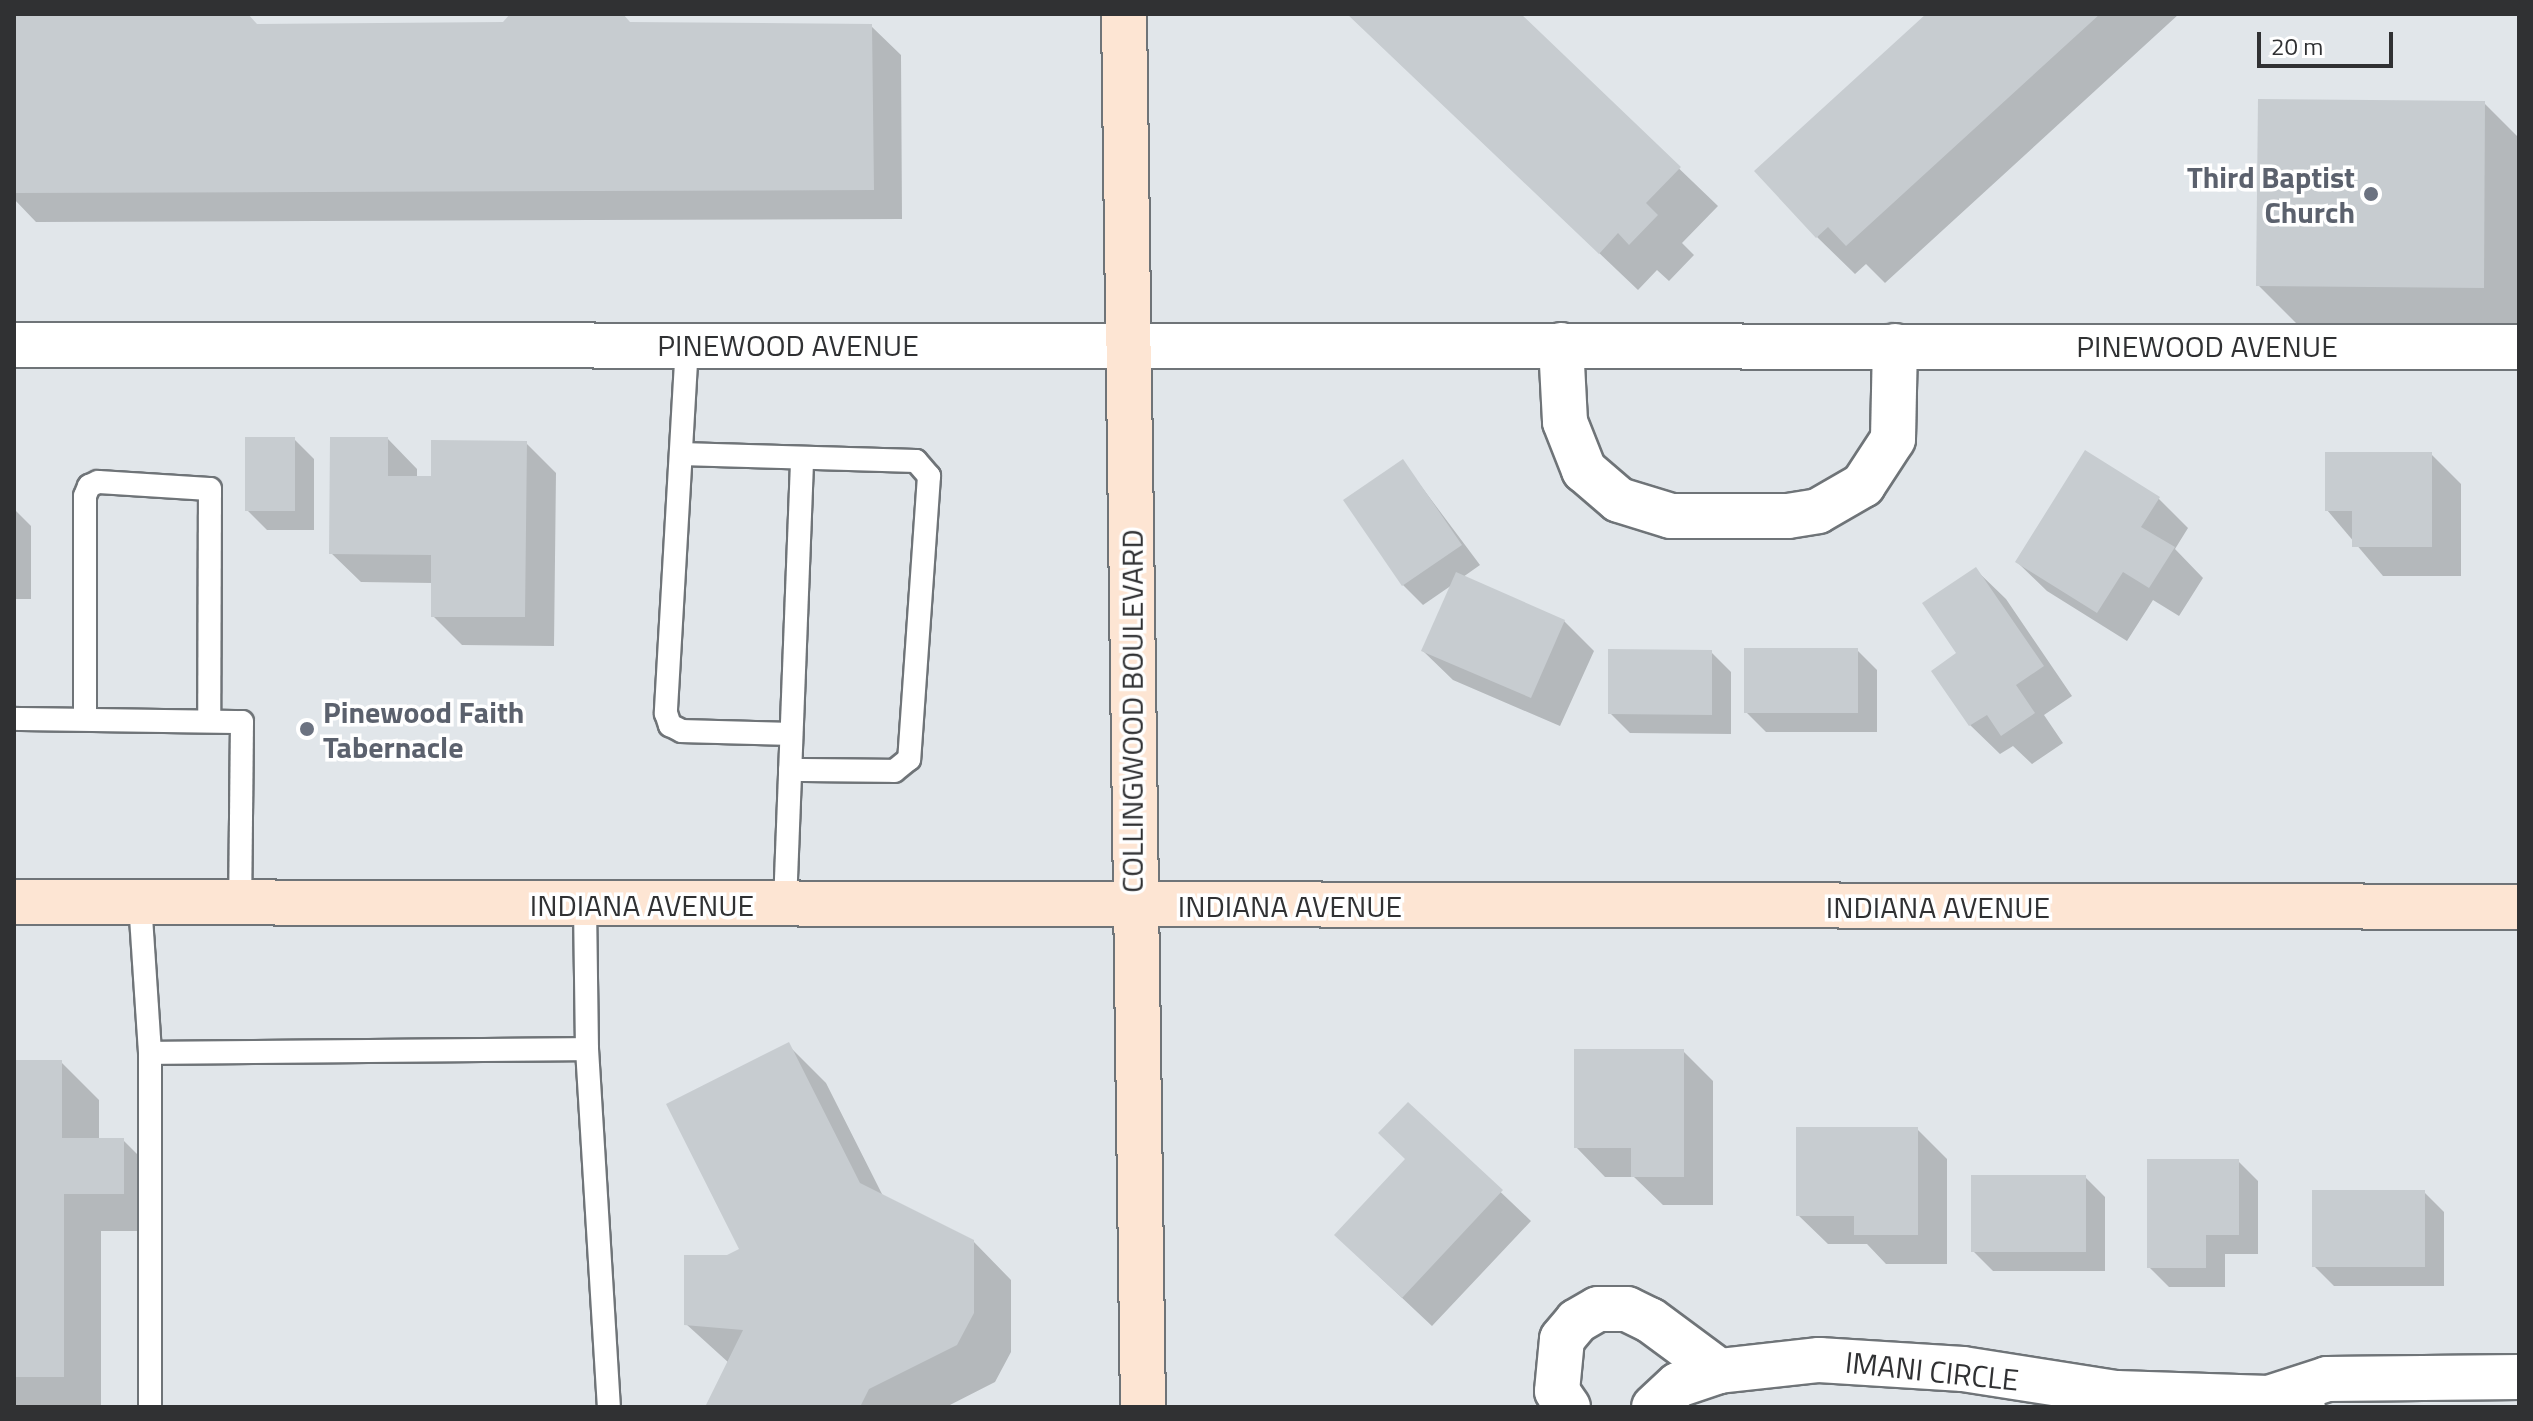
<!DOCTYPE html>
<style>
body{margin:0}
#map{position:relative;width:2533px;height:1421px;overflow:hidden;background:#e1e6ea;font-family:"Titillium Web",sans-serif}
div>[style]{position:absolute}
.shadow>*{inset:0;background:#0003}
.building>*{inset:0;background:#c7ccd0}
.roads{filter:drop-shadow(2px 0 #6f7478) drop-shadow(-2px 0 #6f7478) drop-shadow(0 2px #6f7478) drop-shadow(0 -2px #6f7478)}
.lane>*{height:22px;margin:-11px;padding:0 11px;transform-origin:11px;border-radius:11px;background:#fff}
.street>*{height:44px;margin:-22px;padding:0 22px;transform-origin:22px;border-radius:22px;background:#fff}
.secondary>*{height:44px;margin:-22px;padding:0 22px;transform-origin:22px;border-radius:22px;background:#fde5d3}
.dots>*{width:22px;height:22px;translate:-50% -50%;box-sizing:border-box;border:4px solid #fff;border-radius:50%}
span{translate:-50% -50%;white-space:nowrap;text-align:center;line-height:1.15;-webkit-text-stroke:7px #fff;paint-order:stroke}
.worship-label{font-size:30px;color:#5b616d;font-weight:700}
.right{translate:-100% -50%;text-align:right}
.left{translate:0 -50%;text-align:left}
.street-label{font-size:30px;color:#303133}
.frame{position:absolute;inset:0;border:16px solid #303133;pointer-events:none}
.scale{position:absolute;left:2257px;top:32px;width:136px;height:36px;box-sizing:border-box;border:4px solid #303133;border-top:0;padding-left:10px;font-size:24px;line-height:28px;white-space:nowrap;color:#303133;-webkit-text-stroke:6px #fff;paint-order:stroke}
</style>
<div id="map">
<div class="shadow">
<i style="clip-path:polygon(14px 14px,246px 14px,257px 26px,503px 24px,513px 14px,621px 14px,631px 24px,871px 26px,901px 55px,902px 219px,36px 222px,14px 199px)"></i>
<i style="clip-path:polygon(1348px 14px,1518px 14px,1718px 206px,1682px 243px,1694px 255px,1669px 281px,1657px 270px,1638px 290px)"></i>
<i style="clip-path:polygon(1929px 14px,2179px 14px,1885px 283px,1866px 264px,1855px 274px,1817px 237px)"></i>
<i style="clip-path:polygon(2485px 104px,2519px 138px,2519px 325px,2296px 323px,2258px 285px)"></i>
<i style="clip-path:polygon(294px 439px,314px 459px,314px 530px,267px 530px,247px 510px)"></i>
<i style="clip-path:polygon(388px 439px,417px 469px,417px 478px,433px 478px,526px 443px,556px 473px,554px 646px,462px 645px,433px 616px,433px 583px,361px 582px,331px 553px)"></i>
<i style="clip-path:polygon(2431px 454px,2461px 484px,2461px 576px,2383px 576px,2327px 510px)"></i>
<i style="clip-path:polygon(1403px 462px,1480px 565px,1463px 577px,1564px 621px,1594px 651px,1560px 726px,1453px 680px,1423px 651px,1452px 585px,1423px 605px,1403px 585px)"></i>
<i style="clip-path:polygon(2158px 498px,2188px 528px,2175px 549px,2203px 578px,2179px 616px,2153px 600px,2127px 641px,2047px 591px,2017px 562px)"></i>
<i style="clip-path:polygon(14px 509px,31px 526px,31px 599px,14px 599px)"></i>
<i style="clip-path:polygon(1976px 570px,2006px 599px,2072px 696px,2044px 715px,2063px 743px,2032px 764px,2013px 746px,2000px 754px,1970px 725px,1959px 654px)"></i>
<i style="clip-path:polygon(1857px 650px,1877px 670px,1877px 732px,1766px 732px,1746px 712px)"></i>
<i style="clip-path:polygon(1711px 652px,1731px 672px,1731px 734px,1630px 733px,1610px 713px)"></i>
<i style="clip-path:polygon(788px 1045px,826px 1083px,884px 1198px,973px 1241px,1011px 1280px,1011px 1352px,995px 1382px,946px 1407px,707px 1407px,729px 1363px,686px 1324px,728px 1257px,741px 1250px)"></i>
<i style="clip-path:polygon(1683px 1051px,1713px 1081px,1713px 1205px,1663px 1205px,1634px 1177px,1605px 1177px,1576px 1147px)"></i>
<i style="clip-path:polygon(14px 1062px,61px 1062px,99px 1100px,99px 1140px,123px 1140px,161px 1178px,161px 1231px,101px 1231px,101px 1407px,14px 1407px)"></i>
<i style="clip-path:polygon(1408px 1104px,1531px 1221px,1432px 1326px,1366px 1264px,1407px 1160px)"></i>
<i style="clip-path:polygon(1917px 1129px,1947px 1159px,1947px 1264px,1886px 1264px,1867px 1244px,1828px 1244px,1798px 1215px)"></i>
<i style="clip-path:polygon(2238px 1161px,2258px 1181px,2258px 1254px,2225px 1254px,2225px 1287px,2169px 1287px,2149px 1267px)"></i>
<i style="clip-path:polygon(2085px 1177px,2105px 1197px,2105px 1271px,1993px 1271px,1973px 1251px)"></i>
<i style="clip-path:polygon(2424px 1192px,2444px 1212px,2444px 1286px,2334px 1286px,2314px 1266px)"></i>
</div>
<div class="building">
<i style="clip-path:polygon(14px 14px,248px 14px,257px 24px,503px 22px,510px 14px,623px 14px,630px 22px,872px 24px,874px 190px,14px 193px)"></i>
<i style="clip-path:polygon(1347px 14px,1521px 14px,1681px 167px,1646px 203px,1658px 215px,1629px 245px,1618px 233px,1599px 254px)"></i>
<i style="clip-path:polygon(1926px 14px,2100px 14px,1846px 246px,1828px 227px,1816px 238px,1754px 171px)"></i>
<i style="clip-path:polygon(2258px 99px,2485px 101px,2484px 288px,2256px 286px)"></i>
<i style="clip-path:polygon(245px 437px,295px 437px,295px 511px,245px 511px)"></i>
<i style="clip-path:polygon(330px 437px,388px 437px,388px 476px,431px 476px,431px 440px,527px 441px,525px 617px,431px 617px,431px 555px,329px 554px)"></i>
<i style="clip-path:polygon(2085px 450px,2160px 497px,2141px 527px,2175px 547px,2149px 588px,2123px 572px,2097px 613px,2015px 562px)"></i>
<i style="clip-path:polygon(2325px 452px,2432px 452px,2432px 547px,2352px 547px,2352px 511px,2325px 511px)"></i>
<i style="clip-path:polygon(1403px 459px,1462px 545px,1402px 586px,1343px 500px)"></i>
<i style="clip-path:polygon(1976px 567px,2044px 666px,2016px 685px,2035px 713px,2001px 736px,1987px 715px,1969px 726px,1931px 671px,1956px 653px,1922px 603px)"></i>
<i style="clip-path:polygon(1456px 572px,1565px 620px,1531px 698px,1421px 651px)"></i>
<i style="clip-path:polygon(1744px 648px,1858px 648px,1858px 713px,1744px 713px)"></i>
<i style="clip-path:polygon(1608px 649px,1712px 650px,1712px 715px,1608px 714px)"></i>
<i style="clip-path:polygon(789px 1042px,860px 1183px,974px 1240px,974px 1313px,957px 1345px,869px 1389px,860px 1407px,705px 1407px,743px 1330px,684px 1325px,684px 1255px,727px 1255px,739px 1249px,666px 1104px)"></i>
<i style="clip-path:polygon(1574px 1049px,1684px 1049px,1684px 1177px,1631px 1177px,1631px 1148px,1574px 1148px)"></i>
<i style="clip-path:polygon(14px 1060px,62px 1060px,62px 1138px,124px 1138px,124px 1194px,64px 1194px,64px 1377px,14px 1377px)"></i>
<i style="clip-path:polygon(1408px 1102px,1503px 1190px,1402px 1298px,1334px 1235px,1405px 1159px,1378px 1133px)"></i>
<i style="clip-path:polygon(1796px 1127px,1918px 1127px,1918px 1235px,1854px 1235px,1854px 1216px,1796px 1216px)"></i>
<i style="clip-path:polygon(2147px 1159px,2239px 1159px,2239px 1235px,2206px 1235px,2206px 1268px,2147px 1268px)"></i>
<i style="clip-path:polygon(1971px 1175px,2086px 1175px,2086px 1252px,1971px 1252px)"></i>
<i style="clip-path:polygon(2312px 1190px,2425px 1190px,2425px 1267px,2312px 1267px)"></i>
</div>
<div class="roads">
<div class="lane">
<i style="left:687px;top:345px;width:369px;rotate:93.3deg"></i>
<i style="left:666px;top:713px;width:13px;rotate:72deg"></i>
<i style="left:670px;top:725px;width:13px;rotate:27deg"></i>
<i style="left:682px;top:731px;width:109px;rotate:1.6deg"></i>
<i style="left:681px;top:454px;width:235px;rotate:1.7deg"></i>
<i style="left:916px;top:461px;width:20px;rotate:49deg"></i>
<i style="left:929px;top:476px;width:284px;rotate:94deg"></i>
<i style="left:909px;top:759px;width:19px;rotate:141deg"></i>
<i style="left:894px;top:771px;width:104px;rotate:-179.4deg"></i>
<i style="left:14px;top:719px;width:228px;rotate:0.8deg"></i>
<i style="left:242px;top:722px;width:179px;rotate:90.6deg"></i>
<i style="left:85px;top:719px;width:223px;rotate:-90deg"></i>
<i style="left:85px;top:496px;width:11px;rotate:-68deg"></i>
<i style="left:89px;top:486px;width:10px;rotate:-24deg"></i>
<i style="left:98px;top:482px;width:112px;rotate:3.6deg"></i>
<i style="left:210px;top:489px;width:232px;rotate:90.2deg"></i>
<i style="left:140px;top:902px;width:151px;rotate:86.2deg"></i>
<i style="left:150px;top:1053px;width:437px;rotate:-0.5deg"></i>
<i style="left:587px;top:1049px;width:145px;rotate:-90.8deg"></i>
<i style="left:785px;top:905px;width:447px;rotate:-87.8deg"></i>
<i style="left:587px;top:1049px;width:359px;rotate:86.5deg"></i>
<i style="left:150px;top:1053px;width:354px;rotate:90deg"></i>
</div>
<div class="street">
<i style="left:14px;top:345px;width:2505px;rotate:0.05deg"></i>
<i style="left:1561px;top:345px;width:77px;rotate:87deg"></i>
<i style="left:1565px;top:422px;width:52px;rotate:68.4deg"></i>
<i style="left:1584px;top:470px;width:46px;rotate:40.6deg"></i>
<i style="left:1619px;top:500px;width:54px;rotate:17.1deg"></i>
<i style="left:1671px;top:516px;width:117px"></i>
<i style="left:1788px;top:516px;width:30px;rotate:-9deg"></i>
<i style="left:1818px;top:511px;width:52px;rotate:-30deg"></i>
<i style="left:1863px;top:485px;width:55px;rotate:-56.9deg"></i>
<i style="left:1893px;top:439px;width:93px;rotate:-88.8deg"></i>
<i style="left:2269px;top:1398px;width:61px;rotate:-18.1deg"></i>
<i style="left:2327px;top:1379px;width:192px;rotate:-0.6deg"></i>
<i style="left:1568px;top:1407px;width:19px;rotate:-125deg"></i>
<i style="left:1557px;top:1391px;width:52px;rotate:-84.5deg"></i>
<i style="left:1562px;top:1339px;width:23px;rotate:-50deg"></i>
<i style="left:1577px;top:1321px;width:24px;rotate:-30deg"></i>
<i style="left:1598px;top:1309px;width:29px"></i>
<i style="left:1627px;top:1309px;width:25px;rotate:26deg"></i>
<i style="left:1650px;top:1320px;width:86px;rotate:36.5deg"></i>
<i style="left:1654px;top:1407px;width:33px;rotate:-43deg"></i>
<i style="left:1678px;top:1385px;width:43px;rotate:-18.9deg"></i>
<i style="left:1719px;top:1371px;width:101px;rotate:-6.3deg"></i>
<i style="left:1819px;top:1360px;width:144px;rotate:3.6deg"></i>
<i style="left:1963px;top:1369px;width:156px;rotate:8.9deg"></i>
<i style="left:2117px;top:1393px;width:152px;rotate:1.9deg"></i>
<i style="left:2269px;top:1398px;width:35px;rotate:15deg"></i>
</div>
<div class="secondary">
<i style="left:1124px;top:14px;width:1393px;rotate:89.22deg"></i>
<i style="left:14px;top:902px;width:2505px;rotate:0.11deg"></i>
</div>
</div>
<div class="dots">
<i style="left:2371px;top:194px;background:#6b7280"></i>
<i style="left:307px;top:729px;background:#6b7280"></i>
</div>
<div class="worship-label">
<span class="right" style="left:2355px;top:194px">Third Baptist<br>Church</span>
<span class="left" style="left:323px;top:729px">Pinewood Faith<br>Tabernacle</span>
</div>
<div class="street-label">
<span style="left:788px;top:345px">PINEWOOD AVENUE</span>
<span style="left:2207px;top:346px">PINEWOOD AVENUE</span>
<span style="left:1132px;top:711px;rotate:-90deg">COLLINGWOOD BOULEVARD</span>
<span style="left:642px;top:905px">INDIANA AVENUE</span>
<span style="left:1290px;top:906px">INDIANA AVENUE</span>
<span style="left:1938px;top:907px">INDIANA AVENUE</span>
<span style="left:1932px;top:1371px;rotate:6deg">IMANI CIRCLE</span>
</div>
<div class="frame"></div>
<div class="scale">20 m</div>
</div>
